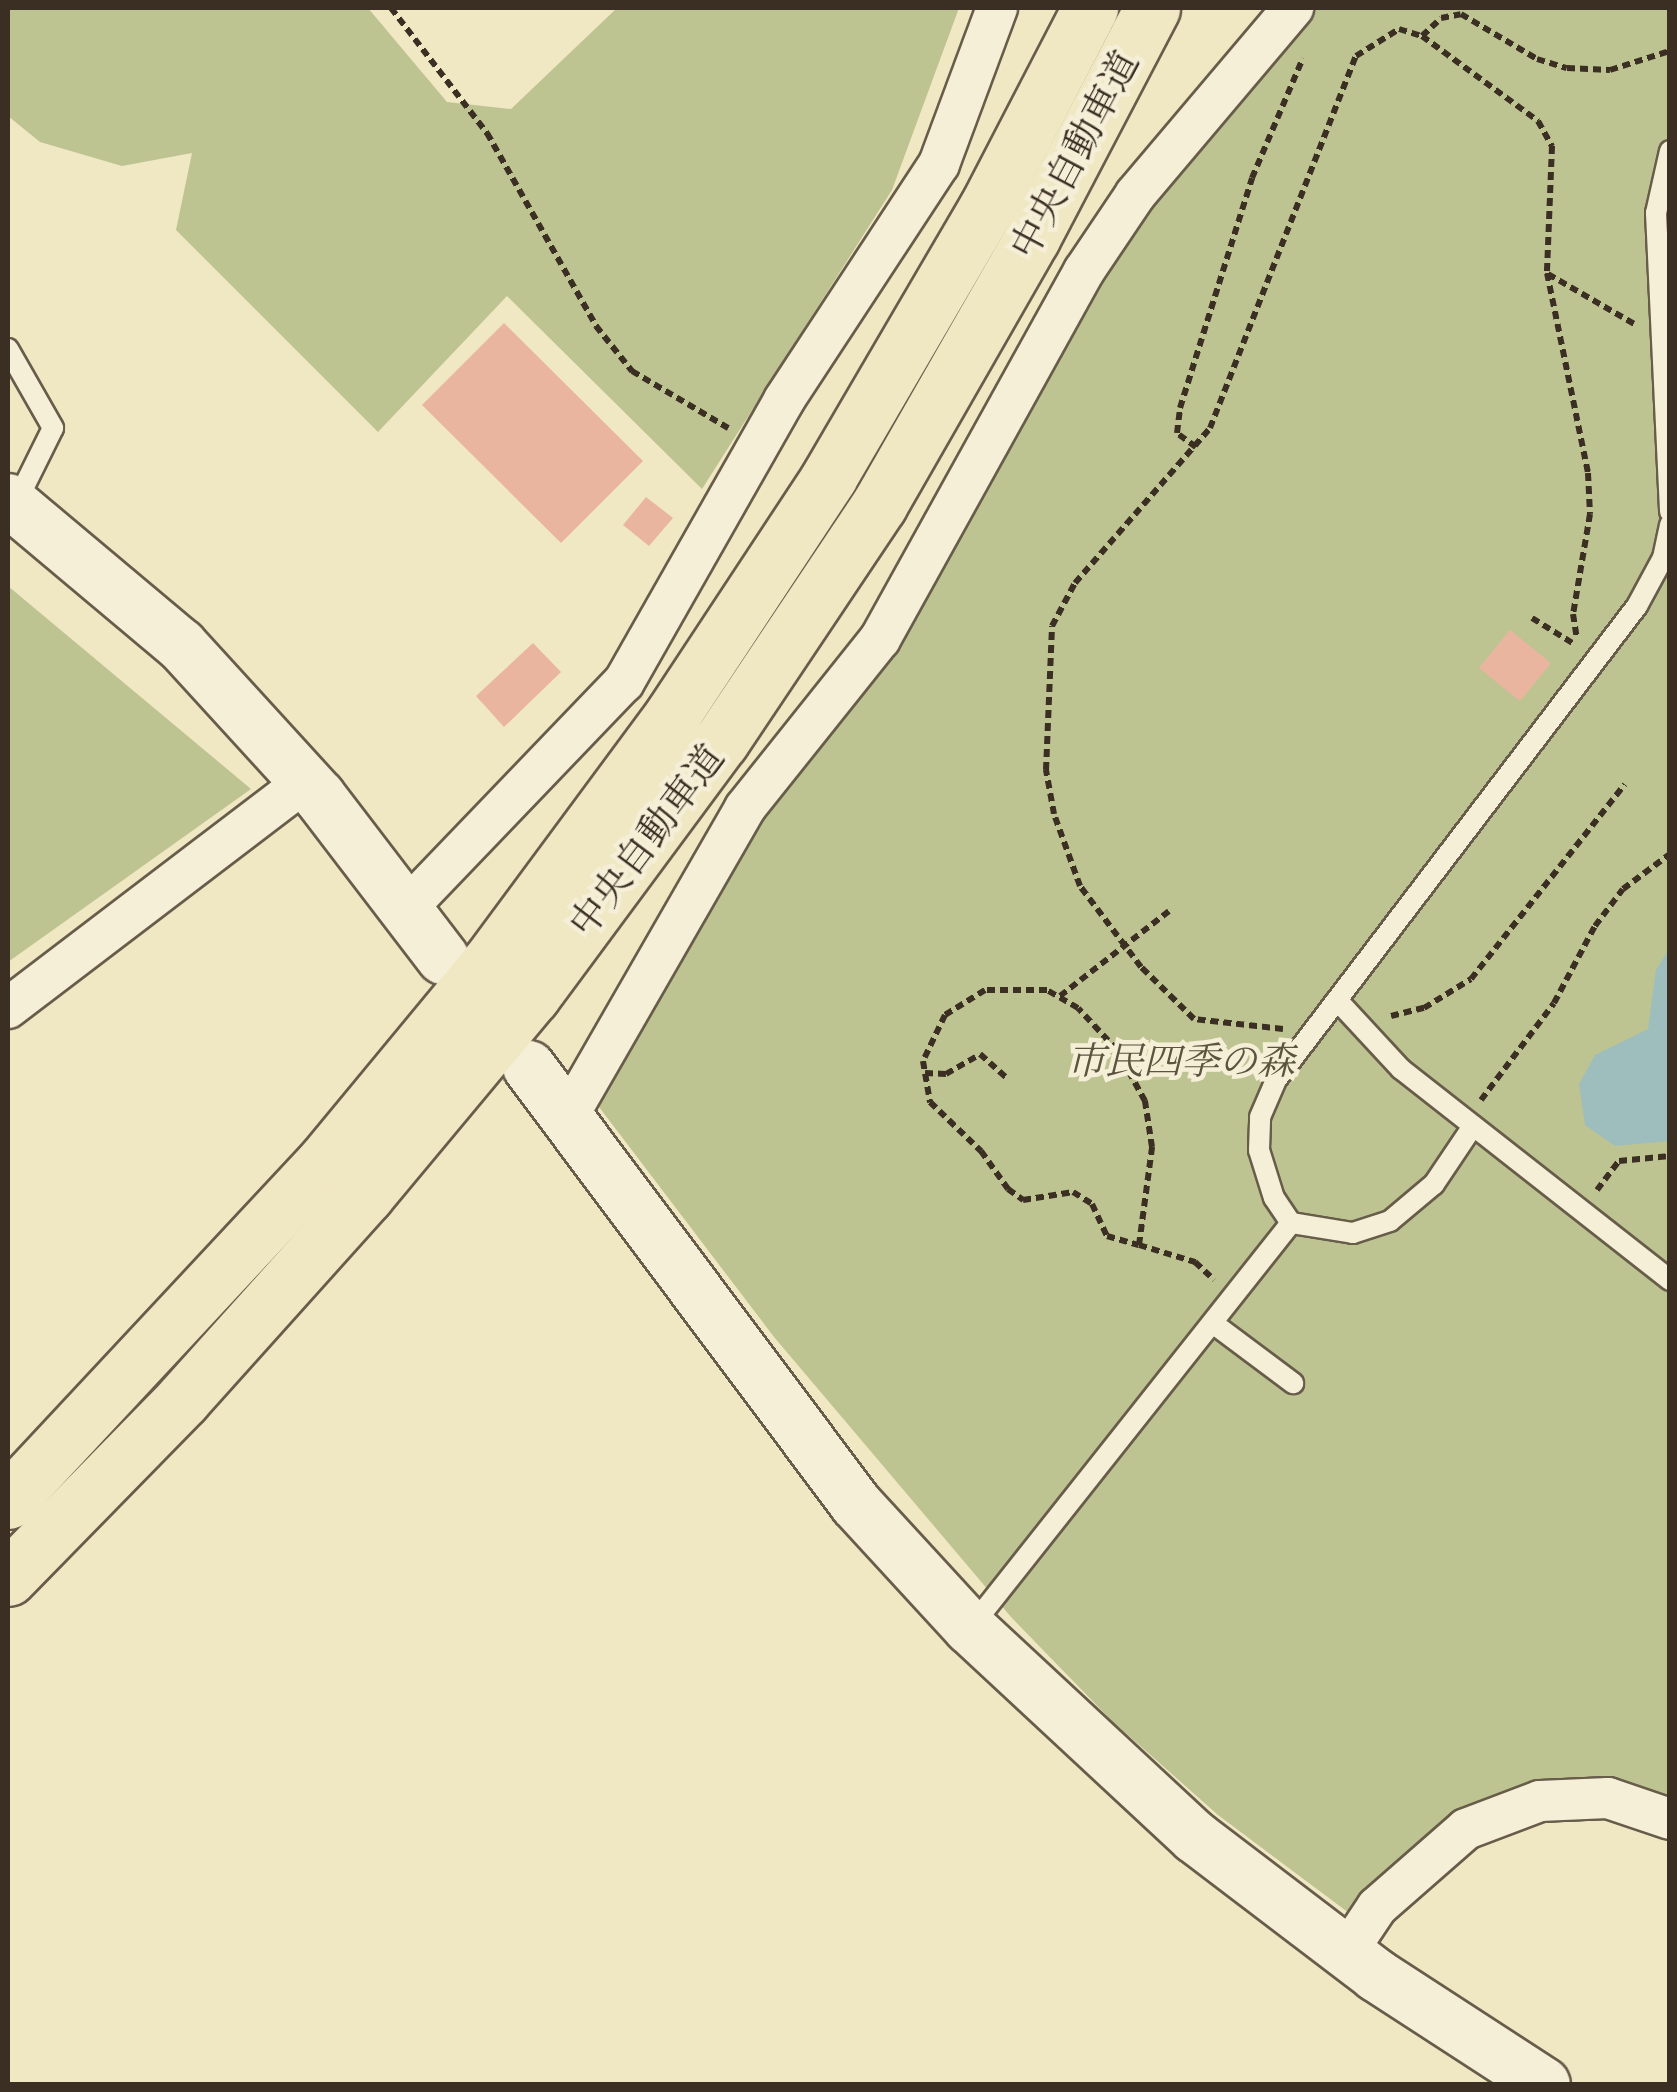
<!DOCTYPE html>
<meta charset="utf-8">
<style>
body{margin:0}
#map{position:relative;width:1677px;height:2092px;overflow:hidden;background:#f0e7c3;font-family:Alegreya,"Noto Serif JP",serif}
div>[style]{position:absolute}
.green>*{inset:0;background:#bec491}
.water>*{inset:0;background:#9dbebc}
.building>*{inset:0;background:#eab59f}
.path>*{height:6px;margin-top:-3px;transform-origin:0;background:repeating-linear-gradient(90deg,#3b2e22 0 8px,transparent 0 13px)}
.roads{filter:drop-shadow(2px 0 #685c4a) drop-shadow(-2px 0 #685c4a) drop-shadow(0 2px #685c4a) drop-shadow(0 -2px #685c4a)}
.service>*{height:20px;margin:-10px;padding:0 10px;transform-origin:10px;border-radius:10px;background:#f5efd8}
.minor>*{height:40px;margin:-20px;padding:0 20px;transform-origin:20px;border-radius:20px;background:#f5efd8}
.tertiary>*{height:52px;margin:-26px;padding:0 26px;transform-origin:26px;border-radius:26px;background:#f5efd8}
.motorway>*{height:55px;margin:-27.5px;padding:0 27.5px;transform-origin:27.5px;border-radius:27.5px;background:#f0e7c3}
span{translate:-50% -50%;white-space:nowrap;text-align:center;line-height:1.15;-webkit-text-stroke:9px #f5efd8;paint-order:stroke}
.street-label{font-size:38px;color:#3b2e22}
.park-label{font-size:38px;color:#5c543e;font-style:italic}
.frame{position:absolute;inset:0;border:10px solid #3b2e22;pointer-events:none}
</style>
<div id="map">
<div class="green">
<i style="clip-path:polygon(8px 8px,368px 8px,447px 102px,511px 109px,617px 8px,959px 8px,892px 190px,702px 489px,507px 296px,378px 432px,176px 230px,192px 153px,122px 166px,40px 142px,8px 116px)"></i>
<i style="clip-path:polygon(1307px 8px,1669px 8px,1669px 1807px,1447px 1825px,1408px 1853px,1353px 1916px,1218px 1815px,1111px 1720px,1011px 1617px,774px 1337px,596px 1103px,749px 823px,1114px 244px)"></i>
<i style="clip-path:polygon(8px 586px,251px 789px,8px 962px)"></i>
</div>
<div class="water">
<i style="clip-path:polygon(1669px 949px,1669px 1141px,1615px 1146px,1585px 1125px,1579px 1084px,1595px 1055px,1648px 1029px,1656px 970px)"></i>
</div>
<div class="building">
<i style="clip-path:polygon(504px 323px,643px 461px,561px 543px,422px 405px)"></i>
<i style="clip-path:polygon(646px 497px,673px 518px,649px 546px,623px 525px)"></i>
<i style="clip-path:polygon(1510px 630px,1551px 663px,1520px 701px,1479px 668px)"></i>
<i style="clip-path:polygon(533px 643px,561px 672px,504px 727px,476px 696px)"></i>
</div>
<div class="path">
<i style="left:391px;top:8px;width:158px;rotate:52.5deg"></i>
<i style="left:487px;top:133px;width:222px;rotate:60.5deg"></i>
<i style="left:596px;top:326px;width:58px;rotate:51.3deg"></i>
<i style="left:632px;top:371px;width:112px;rotate:30.7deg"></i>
<i style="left:1422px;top:36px;width:26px;rotate:-43deg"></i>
<i style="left:1441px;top:18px;width:20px;rotate:-11deg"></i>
<i style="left:1461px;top:14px;width:88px;rotate:30.6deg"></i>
<i style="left:1537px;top:59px;width:31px;rotate:17deg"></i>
<i style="left:1567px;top:68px;width:43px;rotate:2.7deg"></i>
<i style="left:1610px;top:70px;width:63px;rotate:-17.6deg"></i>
<i style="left:1548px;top:274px;width:102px;rotate:30.1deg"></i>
<i style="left:1196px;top:447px;width:24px;rotate:-144deg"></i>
<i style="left:1177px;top:433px;width:25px;rotate:-83deg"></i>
<i style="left:1180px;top:408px;width:241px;rotate:-72.6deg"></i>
<i style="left:1252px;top:178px;width:130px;rotate:-67deg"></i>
<i style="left:1532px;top:618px;width:49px;rotate:31.8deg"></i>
<i style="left:1060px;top:996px;width:138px;rotate:-37.9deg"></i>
<i style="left:1391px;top:1016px;width:34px;rotate:-14deg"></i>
<i style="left:1424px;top:1008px;width:55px;rotate:-31.7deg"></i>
<i style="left:1471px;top:979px;width:248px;rotate:-51.7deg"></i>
<i style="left:1283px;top:1029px;width:90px;rotate:-173.6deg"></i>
<i style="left:1194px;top:1019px;width:74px;rotate:-135.5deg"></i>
<i style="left:1141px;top:967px;width:101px;rotate:-127deg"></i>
<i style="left:1080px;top:886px;width:77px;rotate:-109.9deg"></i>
<i style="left:1054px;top:814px;width:45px;rotate:-100.3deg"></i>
<i style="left:1046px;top:770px;width:144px;rotate:-87.6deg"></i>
<i style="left:1052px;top:626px;width:49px;rotate:-61.9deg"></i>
<i style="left:1075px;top:583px;width:206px;rotate:-48.9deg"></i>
<i style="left:1210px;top:428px;width:400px;rotate:-68.6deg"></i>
<i style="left:1356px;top:56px;width:51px;rotate:-32.1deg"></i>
<i style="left:1399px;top:29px;width:24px;rotate:17deg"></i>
<i style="left:1422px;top:36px;width:144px;rotate:36.2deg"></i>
<i style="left:1538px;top:121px;width:29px;rotate:61deg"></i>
<i style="left:1552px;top:146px;width:127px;rotate:92.3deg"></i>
<i style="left:1547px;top:273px;width:204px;rotate:78.4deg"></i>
<i style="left:1588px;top:473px;width:41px;rotate:87.2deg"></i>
<i style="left:1590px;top:514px;width:101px;rotate:99.6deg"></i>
<i style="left:1573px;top:614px;width:24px;rotate:81deg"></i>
<i style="left:925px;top:1073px;width:21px;rotate:3deg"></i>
<i style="left:946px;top:1074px;width:39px;rotate:-30deg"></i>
<i style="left:980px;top:1054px;width:36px;rotate:42deg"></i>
<i style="left:1481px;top:1100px;width:121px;rotate:-53deg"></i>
<i style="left:1554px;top:1003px;width:87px;rotate:-62deg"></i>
<i style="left:1595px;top:926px;width:46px;rotate:-52.9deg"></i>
<i style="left:1623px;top:889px;width:59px;rotate:-36.7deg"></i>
<i style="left:1597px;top:1190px;width:36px;rotate:-53deg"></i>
<i style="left:1619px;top:1161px;width:51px;rotate:-5.6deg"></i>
<i style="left:1139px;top:1245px;width:99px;rotate:-82.4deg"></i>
<i style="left:1152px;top:1147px;width:47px;rotate:-98.7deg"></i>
<i style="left:1145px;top:1101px;width:58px;rotate:-118.8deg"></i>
<i style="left:1117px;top:1050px;width:57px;rotate:-132.9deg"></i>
<i style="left:1078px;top:1008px;width:36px;rotate:-150deg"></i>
<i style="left:1047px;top:990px;width:62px;rotate:180deg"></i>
<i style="left:985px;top:990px;width:47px;rotate:148deg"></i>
<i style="left:945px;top:1015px;width:51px;rotate:115.6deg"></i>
<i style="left:923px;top:1061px;width:42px;rotate:80.3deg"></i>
<i style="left:930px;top:1102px;width:71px;rotate:43.9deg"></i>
<i style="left:981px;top:1151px;width:47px;rotate:54.6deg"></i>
<i style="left:1008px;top:1189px;width:19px;rotate:36deg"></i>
<i style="left:1023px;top:1200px;width:51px;rotate:-9.1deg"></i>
<i style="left:1073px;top:1192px;width:22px;rotate:32deg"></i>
<i style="left:1092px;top:1204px;width:35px;rotate:65deg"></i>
<i style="left:1107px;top:1236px;width:33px;rotate:16deg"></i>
<i style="left:1139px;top:1245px;width:59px;rotate:16.9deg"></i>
<i style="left:1195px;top:1262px;width:26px;rotate:43deg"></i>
</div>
<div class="roads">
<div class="service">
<i style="left:1670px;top:151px;width:64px;rotate:102.7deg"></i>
<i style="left:1656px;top:213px;width:299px;rotate:87.3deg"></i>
<i style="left:8px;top:349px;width:91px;rotate:60.3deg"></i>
<i style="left:53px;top:428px;width:84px;rotate:116.3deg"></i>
<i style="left:1337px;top:1000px;width:94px;rotate:47.2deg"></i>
<i style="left:1401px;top:1069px;width:342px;rotate:38.1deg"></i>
<i style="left:1473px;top:1126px;width:70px;rotate:123.9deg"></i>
<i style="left:1434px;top:1184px;width:57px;rotate:139.9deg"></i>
<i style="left:1390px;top:1221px;width:39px;rotate:162deg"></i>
<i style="left:1353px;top:1233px;width:63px;rotate:-170.8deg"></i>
<i style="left:1291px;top:1223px;width:30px;rotate:-124deg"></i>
<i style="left:1274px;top:1198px;width:50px;rotate:-107.4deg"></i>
<i style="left:1259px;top:1150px;width:33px;rotate:-88deg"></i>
<i style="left:1260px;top:1117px;width:40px;rotate:-66.6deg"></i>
<i style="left:1276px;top:1080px;width:596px;rotate:-52.71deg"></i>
<i style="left:1637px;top:606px;width:55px;rotate:-61.6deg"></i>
<i style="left:1663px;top:558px;width:34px;rotate:-78deg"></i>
<i style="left:1214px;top:1324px;width:99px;rotate:36.8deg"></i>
<i style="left:971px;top:1627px;width:515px;rotate:-51.62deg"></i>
</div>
<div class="minor">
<i style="left:405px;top:910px;width:316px;rotate:-46.2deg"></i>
<i style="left:624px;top:682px;width:324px;rotate:-60.4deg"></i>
<i style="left:784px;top:400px;width:282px;rotate:-56.7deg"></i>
<i style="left:939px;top:164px;width:166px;rotate:-69.6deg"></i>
<i style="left:8px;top:1008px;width:373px;rotate:-37.3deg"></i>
<i style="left:568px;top:1116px;width:355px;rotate:-60.1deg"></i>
<i style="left:745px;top:808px;width:216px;rotate:-51.4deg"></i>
<i style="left:880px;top:639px;width:421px;rotate:-61deg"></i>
<i style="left:1084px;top:271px;width:92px;rotate:-56.1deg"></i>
<i style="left:1135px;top:195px;width:245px;rotate:-49.8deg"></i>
<i style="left:1347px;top:1952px;width:54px;rotate:-56.3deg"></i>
<i style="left:1377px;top:1907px;width:118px;rotate:-41.2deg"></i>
<i style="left:1466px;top:1829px;width:79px;rotate:-20.7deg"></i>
<i style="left:1540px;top:1801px;width:68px;rotate:-2.5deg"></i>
<i style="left:1608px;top:1798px;width:65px;rotate:18.7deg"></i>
</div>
<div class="tertiary">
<i style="left:8px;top:500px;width:226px;rotate:40deg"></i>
<i style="left:181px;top:645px;width:205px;rotate:47.6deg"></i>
<i style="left:319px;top:796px;width:204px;rotate:52.6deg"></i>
<i style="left:529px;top:1067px;width:546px;rotate:53.19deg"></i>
<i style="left:856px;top:1504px;width:168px;rotate:47.4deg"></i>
<i style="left:970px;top:1628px;width:307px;rotate:42.9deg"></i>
<i style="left:1195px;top:1837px;width:228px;rotate:37.3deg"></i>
<i style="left:1376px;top:1975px;width:200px;rotate:33deg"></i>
</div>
<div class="motorway">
<i style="left:8px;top:1501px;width:465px;rotate:-47deg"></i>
<i style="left:325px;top:1161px;width:257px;rotate:-50.4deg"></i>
<i style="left:489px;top:963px;width:310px;rotate:-53.5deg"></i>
<i style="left:673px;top:714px;width:284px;rotate:-56.6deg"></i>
<i style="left:829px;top:477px;width:313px;rotate:-59.7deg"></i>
<i style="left:987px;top:207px;width:224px;rotate:-62.6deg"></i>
<i style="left:8px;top:1578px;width:250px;rotate:-45.6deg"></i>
<i style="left:183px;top:1399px;width:274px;rotate:-48.1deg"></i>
<i style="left:366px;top:1195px;width:259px;rotate:-50.2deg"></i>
<i style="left:532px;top:996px;width:317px;rotate:-53.5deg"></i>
<i style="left:721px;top:741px;width:284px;rotate:-56.2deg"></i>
<i style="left:879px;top:505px;width:308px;rotate:-60.2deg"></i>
<i style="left:1032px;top:238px;width:259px;rotate:-62.4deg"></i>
</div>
</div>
<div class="street-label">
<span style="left:1075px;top:155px;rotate:-62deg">中央自動車道</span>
<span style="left:647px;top:841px;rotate:-53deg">中央自動車道</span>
</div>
<div class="park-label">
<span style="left:1181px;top:1062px">市民四季の森</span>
</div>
<div class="frame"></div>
</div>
